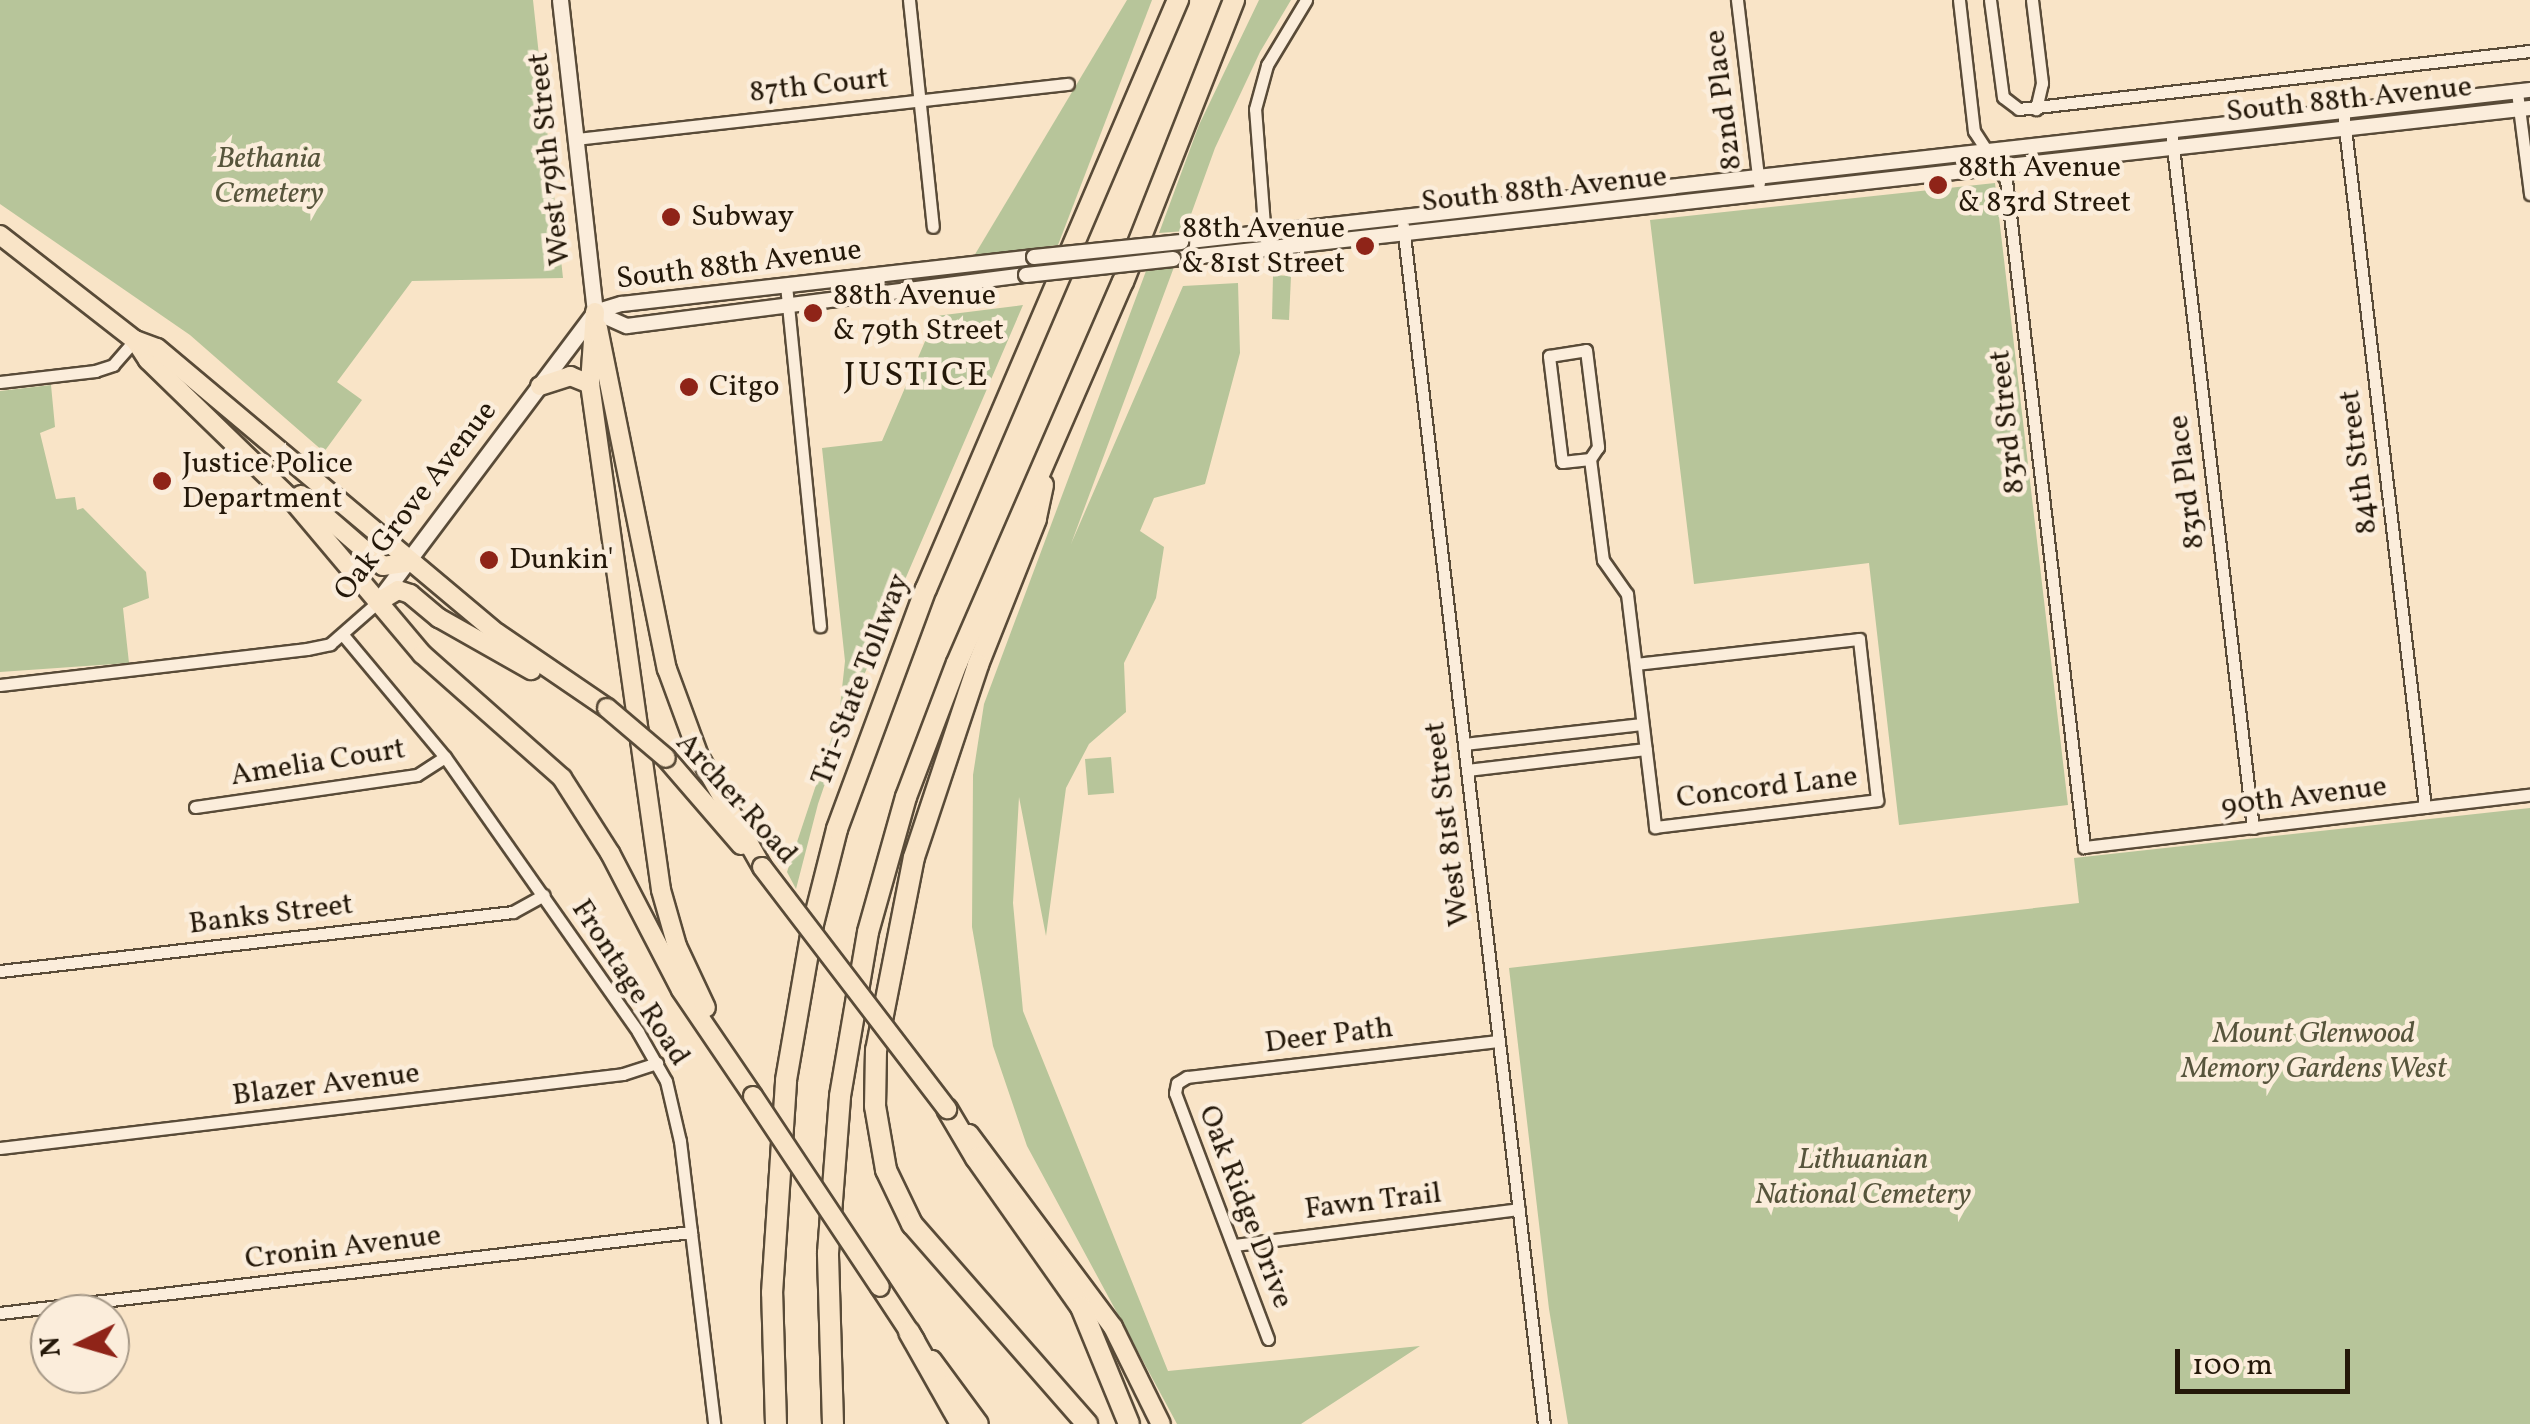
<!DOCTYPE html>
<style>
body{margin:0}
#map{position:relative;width:2530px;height:1424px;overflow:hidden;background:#f9e4c7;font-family:Vollkorn,serif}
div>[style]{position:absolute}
.green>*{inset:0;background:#b7c59a}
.roads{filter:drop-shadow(2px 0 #594b38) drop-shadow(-2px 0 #594b38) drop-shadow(0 2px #594b38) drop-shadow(0 -2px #594b38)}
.minor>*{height:11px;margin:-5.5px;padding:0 5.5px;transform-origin:5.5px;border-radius:5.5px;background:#fbeddb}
.tertiary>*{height:14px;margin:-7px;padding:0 7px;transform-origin:7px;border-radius:7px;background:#fbeddb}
.secondary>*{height:15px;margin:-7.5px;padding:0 7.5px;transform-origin:7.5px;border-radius:7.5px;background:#fbeddb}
.primary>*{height:18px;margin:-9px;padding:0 9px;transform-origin:9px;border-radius:9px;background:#f9e4c7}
.trunk>*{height:20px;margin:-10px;padding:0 10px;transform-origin:10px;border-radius:10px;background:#f9e4c7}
.motorway>*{height:20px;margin:-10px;padding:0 10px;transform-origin:10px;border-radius:10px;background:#f9e4c7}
.bridges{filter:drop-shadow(2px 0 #594b38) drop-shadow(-2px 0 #594b38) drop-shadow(0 2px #594b38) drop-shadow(0 -2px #594b38)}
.tertiary-bridge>*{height:14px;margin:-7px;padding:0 7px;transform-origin:7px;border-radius:7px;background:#fbeddb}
.primary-bridge>*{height:18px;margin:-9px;padding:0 9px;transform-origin:9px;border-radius:9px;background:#f9e4c7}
.dots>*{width:28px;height:28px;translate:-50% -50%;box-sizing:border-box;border:5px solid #fbeddb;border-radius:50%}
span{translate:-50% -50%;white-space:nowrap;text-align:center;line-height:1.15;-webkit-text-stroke:9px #fbeddb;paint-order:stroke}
.street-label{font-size:30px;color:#241809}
.park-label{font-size:30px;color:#57553c;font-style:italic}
.poi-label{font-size:30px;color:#241809}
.left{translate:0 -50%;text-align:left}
.right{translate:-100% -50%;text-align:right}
.quarter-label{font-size:35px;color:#241809;letter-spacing:2.5px}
.north{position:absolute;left:30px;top:1294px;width:100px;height:100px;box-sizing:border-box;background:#fbeddb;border:2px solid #a59887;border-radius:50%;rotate:265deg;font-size:28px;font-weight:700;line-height:40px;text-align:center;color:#241809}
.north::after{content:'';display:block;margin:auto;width:35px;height:45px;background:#8f2418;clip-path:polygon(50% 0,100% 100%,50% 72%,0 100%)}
.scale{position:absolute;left:2175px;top:1349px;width:175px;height:45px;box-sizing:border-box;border:5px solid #241809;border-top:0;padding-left:12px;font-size:30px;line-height:35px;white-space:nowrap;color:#241809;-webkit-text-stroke:8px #fbeddb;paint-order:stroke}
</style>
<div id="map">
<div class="green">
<i style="clip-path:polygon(0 0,533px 0,563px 278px,412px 281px,337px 382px,362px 400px,324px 452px,190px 335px,0 204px)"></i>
<i style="clip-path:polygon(1127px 0,1152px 0,1058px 245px,974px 256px)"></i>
<i style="clip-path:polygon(1259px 0,1291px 0,1260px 52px,1215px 148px,1185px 231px,1159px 233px,1199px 125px)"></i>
<i style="clip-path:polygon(1995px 183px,2068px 805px,1899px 825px,1869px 563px,1694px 584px,1650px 220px)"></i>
<i style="clip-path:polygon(1174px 267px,1071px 544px,1183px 286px,1238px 283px,1240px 353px,1205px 484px,1154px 498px,1140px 531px,1164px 547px,1156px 598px,1124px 663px,1126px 712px,1089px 744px,1066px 788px,1046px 936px,1019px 797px,1013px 903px,1023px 1011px,1168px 1371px,1420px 1346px,1301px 1424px,1177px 1424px,1027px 1146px,993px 1046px,972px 927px,973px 775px,984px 704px,1146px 271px)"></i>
<i style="clip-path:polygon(1273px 275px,1291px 276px,1289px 320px,1272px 319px)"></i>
<i style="clip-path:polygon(1023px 305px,855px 696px,818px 804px,796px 889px,787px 872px,839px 716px,845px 661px,822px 448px,882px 441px,936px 316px)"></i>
<i style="clip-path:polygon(51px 385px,55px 427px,40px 433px,56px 499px,75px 497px,77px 510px,83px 508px,146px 572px,149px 598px,123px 608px,129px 663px,0 672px,0 391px)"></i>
<i style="clip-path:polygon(1111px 757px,1114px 793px,1088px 795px,1085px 759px)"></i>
<i style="clip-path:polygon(2530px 808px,2530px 1424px,1568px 1424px,1549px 1309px,1509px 968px,2079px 903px,2074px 858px)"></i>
</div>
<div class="roads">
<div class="minor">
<i style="left:909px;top:0;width:228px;rotate:84deg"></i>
<i style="left:1737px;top:0;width:185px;rotate:83.2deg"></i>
<i style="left:1959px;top:0;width:132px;rotate:83.5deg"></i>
<i style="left:1974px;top:131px;width:59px;rotate:56.9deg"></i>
<i style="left:2006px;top:180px;width:672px;rotate:83.33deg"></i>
<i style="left:2084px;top:847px;width:449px;rotate:-6.7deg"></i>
<i style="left:1990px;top:0;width:98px;rotate:82.4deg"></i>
<i style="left:2003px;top:97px;width:20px;rotate:37deg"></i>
<i style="left:2019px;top:109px;width:514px;rotate:-6.48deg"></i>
<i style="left:2032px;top:0;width:84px;rotate:83.1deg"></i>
<i style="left:2042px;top:83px;width:27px;rotate:103deg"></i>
<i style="left:2517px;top:92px;width:103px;rotate:82.7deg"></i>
<i style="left:2343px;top:111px;width:701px;rotate:83.28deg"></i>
<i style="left:2171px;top:130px;width:703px;rotate:83.3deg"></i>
<i style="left:576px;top:139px;width:495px;rotate:-6.4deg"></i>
<i style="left:1403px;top:226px;width:1206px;rotate:83.29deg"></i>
<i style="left:1265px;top:238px;width:129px;rotate:-94.4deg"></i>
<i style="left:1255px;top:109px;width:46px;rotate:-74.7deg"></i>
<i style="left:1267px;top:65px;width:76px;rotate:-59deg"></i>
<i style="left:786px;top:285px;width:343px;rotate:84.3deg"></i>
<i style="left:0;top:382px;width:96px;rotate:-6.6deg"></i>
<i style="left:95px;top:371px;width:19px;rotate:-18deg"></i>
<i style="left:113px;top:365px;width:33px;rotate:-49deg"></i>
<i style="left:1590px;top:459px;width:28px;rotate:174deg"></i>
<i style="left:1562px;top:462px;width:107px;rotate:-97deg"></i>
<i style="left:1549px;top:356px;width:37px;rotate:-9deg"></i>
<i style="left:1586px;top:350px;width:98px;rotate:82.9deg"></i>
<i style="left:1598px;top:447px;width:14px;rotate:124deg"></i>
<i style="left:1590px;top:459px;width:102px;rotate:82.7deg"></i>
<i style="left:1603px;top:560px;width:42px;rotate:54.8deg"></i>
<i style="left:1627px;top:594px;width:235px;rotate:83.1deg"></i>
<i style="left:1655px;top:827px;width:224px;rotate:-6.9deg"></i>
<i style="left:1877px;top:800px;width:162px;rotate:-96.4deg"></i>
<i style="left:1859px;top:639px;width:224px;rotate:173.6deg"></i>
<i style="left:343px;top:635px;width:159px;rotate:50.1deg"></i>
<i style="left:445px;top:757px;width:336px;rotate:54.9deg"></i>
<i style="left:638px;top:1032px;width:56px;rotate:60.3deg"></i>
<i style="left:666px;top:1081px;width:62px;rotate:76.9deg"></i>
<i style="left:680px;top:1141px;width:285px;rotate:83.1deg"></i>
<i style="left:0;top:685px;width:309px;rotate:-6.7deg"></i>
<i style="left:307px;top:649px;width:24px;rotate:-12deg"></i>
<i style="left:330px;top:644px;width:64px;rotate:-41.2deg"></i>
<i style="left:1464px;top:744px;width:179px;rotate:-6.4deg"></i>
<i style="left:1467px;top:770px;width:180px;rotate:-6.7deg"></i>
<i style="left:195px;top:807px;width:224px;rotate:-8.2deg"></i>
<i style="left:417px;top:775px;width:33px;rotate:-33deg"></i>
<i style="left:0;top:971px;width:516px;rotate:-6.56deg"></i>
<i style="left:513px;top:912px;width:35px;rotate:-29deg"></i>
<i style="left:0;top:1148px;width:627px;rotate:-6.77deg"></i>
<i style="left:623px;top:1074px;width:36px;rotate:-18deg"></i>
<i style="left:1234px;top:1245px;width:287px;rotate:-7.2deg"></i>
<i style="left:0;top:1313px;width:696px;rotate:-6.69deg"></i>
<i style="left:1268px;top:1339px;width:263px;rotate:-110.7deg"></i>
<i style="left:1175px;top:1093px;width:10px;rotate:-79deg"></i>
<i style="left:1177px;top:1083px;width:12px;rotate:-31deg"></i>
<i style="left:1187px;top:1077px;width:314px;rotate:-6.6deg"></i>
</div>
<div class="tertiary">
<i style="left:1181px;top:242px;width:1358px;rotate:-6.43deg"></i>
<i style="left:1173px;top:259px;width:1365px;rotate:-6.35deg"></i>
<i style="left:595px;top:312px;width:28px;rotate:-17deg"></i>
<i style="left:622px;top:304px;width:415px;rotate:-6.5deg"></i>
<i style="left:595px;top:312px;width:35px;rotate:24deg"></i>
<i style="left:627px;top:326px;width:402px;rotate:-7.3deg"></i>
</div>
<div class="secondary">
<i style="left:380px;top:598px;width:358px;rotate:-53.1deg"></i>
<i style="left:595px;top:312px;width:314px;rotate:-96.4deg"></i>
</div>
<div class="primary">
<i style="left:0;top:235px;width:171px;rotate:37.9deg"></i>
<i style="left:135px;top:340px;width:24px;rotate:57deg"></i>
<i style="left:148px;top:360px;width:204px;rotate:44.2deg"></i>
<i style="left:294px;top:502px;width:199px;rotate:49.9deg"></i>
<i style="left:422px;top:654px;width:187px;rotate:41.5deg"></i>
<i style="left:562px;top:778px;width:89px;rotate:57.4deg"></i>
<i style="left:610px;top:853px;width:154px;rotate:62.6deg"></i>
<i style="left:681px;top:990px;width:128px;rotate:55.8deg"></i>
<i style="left:595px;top:312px;width:72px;rotate:94deg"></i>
<i style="left:590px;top:384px;width:511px;rotate:82.01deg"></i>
<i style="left:661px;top:890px;width:58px;rotate:74.1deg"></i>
<i style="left:677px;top:946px;width:68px;rotate:64.9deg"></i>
<i style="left:598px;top:328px;width:348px;rotate:78.6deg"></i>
<i style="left:667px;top:669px;width:93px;rotate:69.8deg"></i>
<i style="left:699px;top:756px;width:128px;rotate:60.4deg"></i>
<i style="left:135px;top:340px;width:23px;rotate:20deg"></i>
<i style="left:157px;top:348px;width:444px;rotate:40deg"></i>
<i style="left:497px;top:633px;width:133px;rotate:34.3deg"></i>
<i style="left:540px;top:386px;width:32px;rotate:-18deg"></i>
<i style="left:570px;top:376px;width:22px;rotate:22deg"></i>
<i style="left:301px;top:495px;width:108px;rotate:40.9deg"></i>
<i style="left:383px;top:566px;width:27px;rotate:-8deg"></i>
<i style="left:378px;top:602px;width:23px;rotate:-31deg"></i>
<i style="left:398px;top:590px;width:13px;rotate:18deg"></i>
<i style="left:410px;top:594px;width:38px;rotate:40deg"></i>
<i style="left:439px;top:618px;width:106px;rotate:29.5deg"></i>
<i style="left:666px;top:758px;width:115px;rotate:49.2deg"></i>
<i style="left:969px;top:1134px;width:241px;rotate:53.3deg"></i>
<i style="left:1113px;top:1327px;width:108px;rotate:63.7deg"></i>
<i style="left:880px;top:1287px;width:64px;rotate:56.6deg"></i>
<i style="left:932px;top:1360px;width:79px;rotate:53.7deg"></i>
</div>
<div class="trunk">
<i style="left:947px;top:1109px;width:57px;rotate:59.4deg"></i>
<i style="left:976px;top:1158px;width:182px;rotate:54.8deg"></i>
<i style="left:1081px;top:1307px;width:126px;rotate:67.7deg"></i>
<i style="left:909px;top:1332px;width:106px;rotate:60.5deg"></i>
</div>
<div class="motorway">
<i style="left:1043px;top:485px;width:35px;rotate:102deg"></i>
<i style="left:1036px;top:519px;width:157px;rotate:111.7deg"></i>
<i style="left:978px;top:665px;width:202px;rotate:108.4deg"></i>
<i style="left:914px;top:857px;width:197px;rotate:101.1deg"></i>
<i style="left:876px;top:1050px;width:56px;rotate:91deg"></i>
<i style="left:875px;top:1106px;width:65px;rotate:80.2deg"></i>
<i style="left:886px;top:1170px;width:60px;rotate:64.3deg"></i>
<i style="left:912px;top:1224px;width:266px;rotate:48.8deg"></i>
<i style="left:776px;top:1424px;width:131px;rotate:-91.7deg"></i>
<i style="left:772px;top:1293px;width:213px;rotate:-86.2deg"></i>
<i style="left:786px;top:1080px;width:158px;rotate:-80.2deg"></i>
<i style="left:813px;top:924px;width:98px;rotate:-75.8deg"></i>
<i style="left:837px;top:829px;width:256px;rotate:-69.7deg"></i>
<i style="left:926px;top:589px;width:641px;rotate:-66.84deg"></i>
<i style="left:833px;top:1424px;width:171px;rotate:-91.7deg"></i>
<i style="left:828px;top:1253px;width:157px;rotate:-85.6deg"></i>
<i style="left:840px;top:1096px;width:166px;rotate:-80.3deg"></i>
<i style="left:868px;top:932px;width:140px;rotate:-74.3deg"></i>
<i style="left:906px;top:797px;width:143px;rotate:-69.2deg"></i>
<i style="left:957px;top:663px;width:416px;rotate:-66.5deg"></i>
<i style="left:1123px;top:282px;width:303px;rotate:-68.5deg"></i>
</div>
</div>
<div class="bridges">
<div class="tertiary-bridge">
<i style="left:1034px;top:257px;width:148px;rotate:-5.8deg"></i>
<i style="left:1026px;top:275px;width:148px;rotate:-6.2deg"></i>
</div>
<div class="primary-bridge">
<i style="left:607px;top:708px;width:77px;rotate:40.3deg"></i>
<i style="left:762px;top:867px;width:305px;rotate:52.6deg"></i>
<i style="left:753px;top:1096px;width:229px;rotate:56.4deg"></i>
</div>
</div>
<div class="dots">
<i style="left:1938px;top:185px;background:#8f2418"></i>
<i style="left:671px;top:217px;background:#8f2418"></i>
<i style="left:1365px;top:246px;background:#8f2418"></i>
<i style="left:813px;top:313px;background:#8f2418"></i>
<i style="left:689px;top:387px;background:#8f2418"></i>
<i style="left:162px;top:481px;background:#8f2418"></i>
<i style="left:489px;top:560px;background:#8f2418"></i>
</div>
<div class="street-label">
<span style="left:819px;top:86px;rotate:-6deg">87th Court</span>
<span style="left:1724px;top:100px;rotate:-97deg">82nd Place</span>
<span style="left:2349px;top:100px;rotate:-6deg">South 88th Avenue</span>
<span style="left:550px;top:159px;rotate:-96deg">West 79th Street</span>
<span style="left:1544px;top:190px;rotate:-6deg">South 88th Avenue</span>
<span style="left:739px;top:265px;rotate:-7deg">South 88th Avenue</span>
<span style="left:2008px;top:422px;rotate:-96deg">83rd Street</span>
<span style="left:2359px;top:462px;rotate:-97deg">84th Street</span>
<span style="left:2187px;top:482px;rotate:-97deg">83rd Place</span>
<span style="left:416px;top:501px;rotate:-52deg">Oak Grove Avenue</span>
<span style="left:861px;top:680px;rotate:-69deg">Tri-State Tollway</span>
<span style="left:318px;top:763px;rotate:-9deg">Amelia Court</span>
<span style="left:1767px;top:788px;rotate:-7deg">Concord Lane</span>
<span style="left:2304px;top:797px;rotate:-7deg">90th Avenue</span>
<span style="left:736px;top:799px;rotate:48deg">Archer Road</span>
<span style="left:1448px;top:824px;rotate:-97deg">West 81st Street</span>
<span style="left:271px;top:915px;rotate:-7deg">Banks Street</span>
<span style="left:630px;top:983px;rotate:57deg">Frontage Road</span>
<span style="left:1329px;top:1036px;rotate:-7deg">Deer Path</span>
<span style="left:326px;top:1085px;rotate:-7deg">Blazer Avenue</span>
<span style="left:1373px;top:1202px;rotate:-7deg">Fawn Trail</span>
<span style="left:1245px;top:1207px;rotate:69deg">Oak Ridge Drive</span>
<span style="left:343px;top:1248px;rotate:-7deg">Cronin Avenue</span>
</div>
<div class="park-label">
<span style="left:269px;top:176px">Bethania<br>Cemetery</span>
<span style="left:2314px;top:1051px">Mount Glenwood<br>Memory Gardens West</span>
<span style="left:1863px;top:1177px">Lithuanian<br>National Cemetery</span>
</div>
<div class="poi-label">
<span class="left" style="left:1958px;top:185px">88th Avenue<br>&amp; 83rd Street</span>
<span class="left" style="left:691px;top:217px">Subway</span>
<span class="right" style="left:1345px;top:246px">88th Avenue<br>&amp; 81st Street</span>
<span class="left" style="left:833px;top:313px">88th Avenue<br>&amp; 79th Street</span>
<span class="left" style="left:709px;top:387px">Citgo</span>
<span class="left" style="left:182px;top:481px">Justice Police<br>Department</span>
<span class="left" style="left:509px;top:560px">Dunkin'</span>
</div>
<div class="quarter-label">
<span style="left:917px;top:376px">JUSTICE</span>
</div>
<div class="north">N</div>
<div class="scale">100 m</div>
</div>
